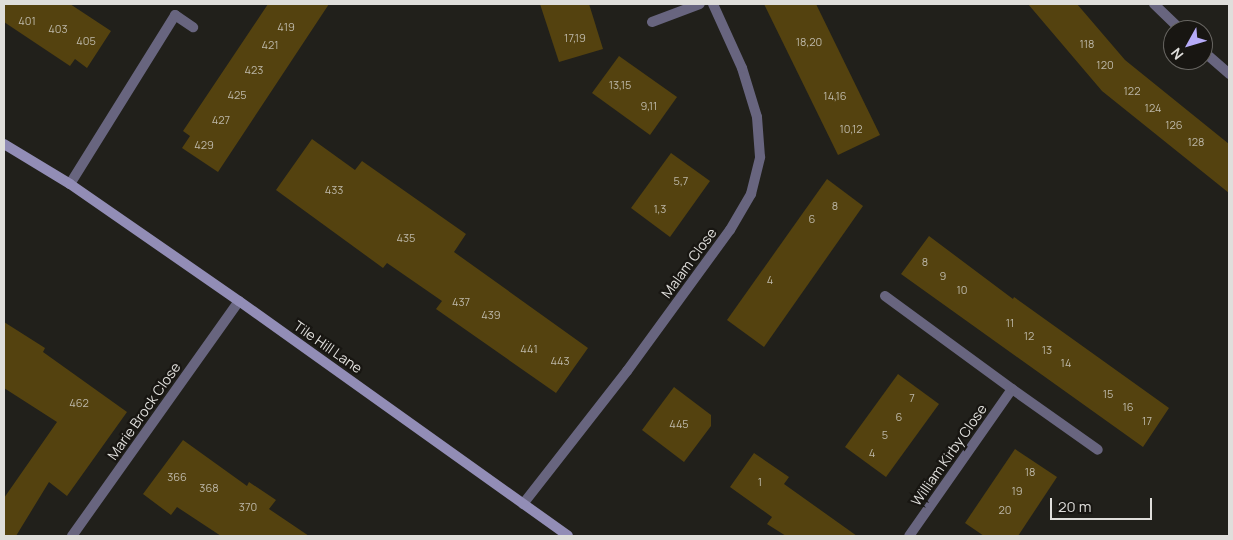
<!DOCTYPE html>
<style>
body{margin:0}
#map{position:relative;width:1233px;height:540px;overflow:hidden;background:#21201b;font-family:Manrope,sans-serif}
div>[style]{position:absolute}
.building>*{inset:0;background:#54420f}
.minor>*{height:10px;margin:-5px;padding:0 5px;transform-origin:5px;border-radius:5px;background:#68657f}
.secondary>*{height:10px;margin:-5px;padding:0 5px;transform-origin:5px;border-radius:5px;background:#928db6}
span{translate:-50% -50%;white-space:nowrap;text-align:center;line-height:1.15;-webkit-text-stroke:4.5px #181612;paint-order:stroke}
.number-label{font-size:11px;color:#bcb7a8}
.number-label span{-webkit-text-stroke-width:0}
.street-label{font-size:14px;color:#dfdedb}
.frame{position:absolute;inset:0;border:5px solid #dfdedb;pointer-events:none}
.north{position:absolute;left:1163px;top:20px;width:50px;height:50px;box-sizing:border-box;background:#181612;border:1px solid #686662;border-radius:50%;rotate:231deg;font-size:14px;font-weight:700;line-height:20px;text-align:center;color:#dfdedb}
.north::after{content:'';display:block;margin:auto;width:18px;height:22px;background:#b6abf8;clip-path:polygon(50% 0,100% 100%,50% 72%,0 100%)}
.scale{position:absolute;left:1050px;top:498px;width:102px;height:22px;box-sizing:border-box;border:2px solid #dfdedb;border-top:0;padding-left:6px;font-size:15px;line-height:18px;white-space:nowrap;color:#dfdedb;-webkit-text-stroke:4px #181612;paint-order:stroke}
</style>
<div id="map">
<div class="building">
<i style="clip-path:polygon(4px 4px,70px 4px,111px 31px,87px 68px,75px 59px,70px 66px,4px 22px)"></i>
<i style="clip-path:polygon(268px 4px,329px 4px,218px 172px,182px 148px,190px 136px,183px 131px)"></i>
<i style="clip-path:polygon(540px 4px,589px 4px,603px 49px,559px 62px)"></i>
<i style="clip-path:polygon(764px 4px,816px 4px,880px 135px,838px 155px)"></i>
<i style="clip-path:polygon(1028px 4px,1077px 4px,1125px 60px,1229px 144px,1229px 193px,1102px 91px)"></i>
<i style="clip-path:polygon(619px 56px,677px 97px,650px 135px,592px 93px)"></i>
<i style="clip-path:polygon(312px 139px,355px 170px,362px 161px,466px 234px,454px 252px,588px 348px,556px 393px,436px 309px,442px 301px,387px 263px,383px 268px,276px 190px)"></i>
<i style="clip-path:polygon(671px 153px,710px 181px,670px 237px,631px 208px)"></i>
<i style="clip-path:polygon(827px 179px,863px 206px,764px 347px,727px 320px)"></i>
<i style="clip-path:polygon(929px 236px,1013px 299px,1014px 297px,1169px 408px,1143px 447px,901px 274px)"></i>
<i style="clip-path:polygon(4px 322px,45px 348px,43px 352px,127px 412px,67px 496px,49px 482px,16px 536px,4px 536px,4px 498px,57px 422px,4px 388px)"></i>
<i style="clip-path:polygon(898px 374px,939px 404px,886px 477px,845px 447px)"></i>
<i style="clip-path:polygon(674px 387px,711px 415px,711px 426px,684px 462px,642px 430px)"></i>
<i style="clip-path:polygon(183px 440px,247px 486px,249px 482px,276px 500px,269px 509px,309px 536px,221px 536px,177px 507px,171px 515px,143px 494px)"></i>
<i style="clip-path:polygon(1015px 449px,1057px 477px,1018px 536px,984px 536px,965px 523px)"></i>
<i style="clip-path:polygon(754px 453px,789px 477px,784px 484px,857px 536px,786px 536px,767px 524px,772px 517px,730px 487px)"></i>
</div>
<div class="minor">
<i style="left:1154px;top:4px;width:37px;rotate:44deg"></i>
<i style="left:652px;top:22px;width:51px;rotate:-20.6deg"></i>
<i style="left:1203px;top:51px;width:35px;rotate:41deg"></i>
<i style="left:70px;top:184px;width:199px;rotate:-58.1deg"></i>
<i style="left:175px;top:15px;width:22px;rotate:34deg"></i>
<i style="left:885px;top:296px;width:157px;rotate:36.2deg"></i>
<i style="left:1012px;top:389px;width:179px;rotate:125deg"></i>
<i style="left:1012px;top:389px;width:105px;rotate:35.3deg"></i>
<i style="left:523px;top:504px;width:169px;rotate:-52deg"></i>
<i style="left:627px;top:371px;width:175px;rotate:-53.9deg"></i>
<i style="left:730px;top:230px;width:42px;rotate:-59.7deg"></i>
<i style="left:751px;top:194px;width:38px;rotate:-76deg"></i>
<i style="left:760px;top:157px;width:40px;rotate:-94.3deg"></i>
<i style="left:757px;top:117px;width:51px;rotate:-107deg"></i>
<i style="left:742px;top:68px;width:70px;rotate:-114.4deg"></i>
<i style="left:72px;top:536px;width:288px;rotate:-54.6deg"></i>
</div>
<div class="secondary">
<i style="left:4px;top:144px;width:77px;rotate:31.2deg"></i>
<i style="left:70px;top:184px;width:206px;rotate:34.7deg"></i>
<i style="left:239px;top:301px;width:404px;rotate:35.5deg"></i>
</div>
<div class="number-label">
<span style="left:27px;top:21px">401</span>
<span style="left:286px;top:27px">419</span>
<span style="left:58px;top:29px">403</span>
<span style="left:575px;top:38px">17,19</span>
<span style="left:86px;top:41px">405</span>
<span style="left:809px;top:42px">18,20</span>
<span style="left:1087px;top:44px">118</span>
<span style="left:270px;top:45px">421</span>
<span style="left:1105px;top:65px">120</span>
<span style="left:254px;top:70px">423</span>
<span style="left:620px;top:85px">13,15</span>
<span style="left:1132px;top:91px">122</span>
<span style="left:237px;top:95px">425</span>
<span style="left:835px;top:96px">14,16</span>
<span style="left:649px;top:106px">9,11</span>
<span style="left:1153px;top:108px">124</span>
<span style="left:221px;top:120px">427</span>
<span style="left:1174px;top:125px">126</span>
<span style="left:851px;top:129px">10,12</span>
<span style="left:1196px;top:142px">128</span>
<span style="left:204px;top:145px">429</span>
<span style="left:681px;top:181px">5,7</span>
<span style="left:334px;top:190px">433</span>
<span style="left:835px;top:206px">8</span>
<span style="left:660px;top:209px">1,3</span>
<span style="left:812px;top:219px">6</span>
<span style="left:406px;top:238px">435</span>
<span style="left:925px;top:262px">8</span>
<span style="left:943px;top:276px">9</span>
<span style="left:770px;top:280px">4</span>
<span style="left:962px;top:290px">10</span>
<span style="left:461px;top:302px">437</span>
<span style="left:491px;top:315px">439</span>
<span style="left:1010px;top:323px">11</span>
<span style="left:1029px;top:336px">12</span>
<span style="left:529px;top:349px">441</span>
<span style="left:1047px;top:350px">13</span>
<span style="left:560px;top:361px">443</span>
<span style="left:1066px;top:363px">14</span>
<span style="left:1108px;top:394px">15</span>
<span style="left:912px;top:398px">7</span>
<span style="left:79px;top:403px">462</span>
<span style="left:1128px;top:407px">16</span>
<span style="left:899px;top:417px">6</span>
<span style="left:1147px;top:421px">17</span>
<span style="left:679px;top:424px">445</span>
<span style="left:885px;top:435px">5</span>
<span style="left:872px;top:453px">4</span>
<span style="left:1030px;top:472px">18</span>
<span style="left:177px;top:477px">366</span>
<span style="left:760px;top:482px">1</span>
<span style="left:209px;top:488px">368</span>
<span style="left:1017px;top:491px">19</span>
<span style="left:248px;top:507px">370</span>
<span style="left:1005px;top:510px">20</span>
</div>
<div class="street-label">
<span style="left:689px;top:263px;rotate:-54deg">Malam Close</span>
<span style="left:328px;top:347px;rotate:35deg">Tile Hill Lane</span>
<span style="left:144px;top:411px;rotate:-55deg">Marie Brock Close</span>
<span style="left:949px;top:455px;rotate:-55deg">William Kirby Close</span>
</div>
<div class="frame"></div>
<div class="north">N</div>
<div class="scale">20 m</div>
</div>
